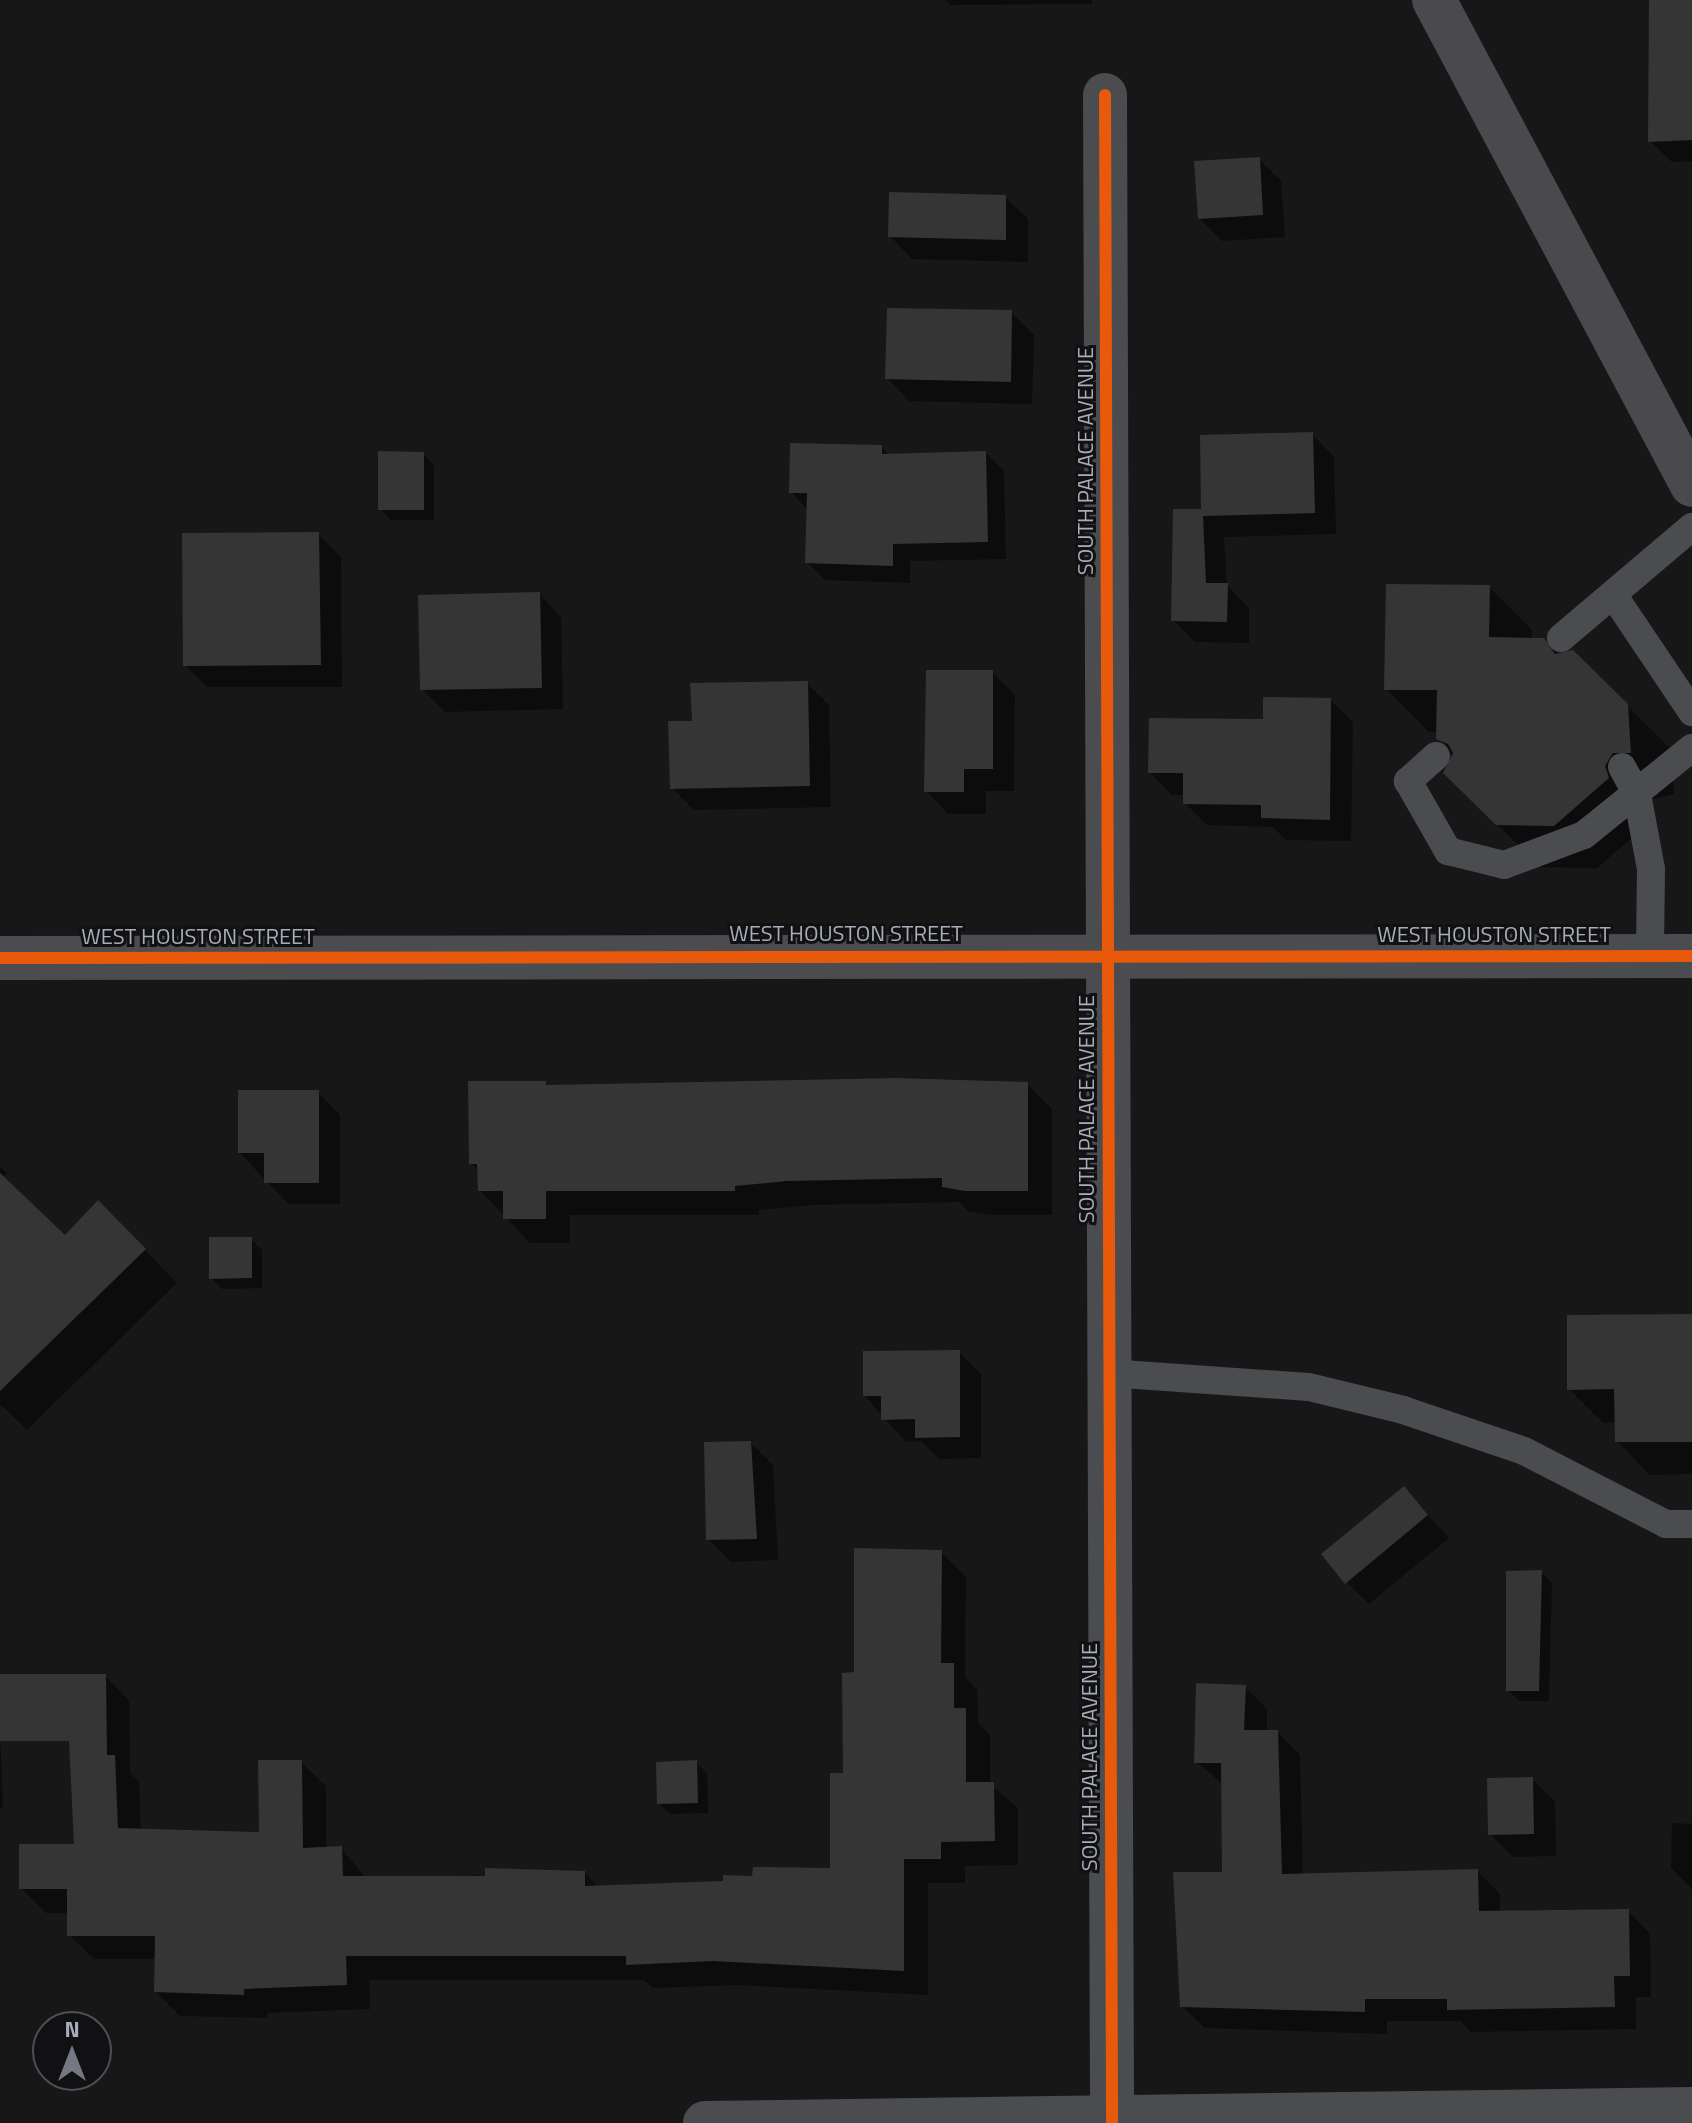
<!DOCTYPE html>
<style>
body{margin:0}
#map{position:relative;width:1692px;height:2123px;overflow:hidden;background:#171717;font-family:"Titillium Web",sans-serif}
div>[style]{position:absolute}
.shadow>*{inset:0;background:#0007}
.building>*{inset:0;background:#353536}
.service>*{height:28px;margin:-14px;padding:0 14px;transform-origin:14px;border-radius:14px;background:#4b4c50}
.minor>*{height:44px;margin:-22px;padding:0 22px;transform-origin:22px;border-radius:22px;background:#4b4c50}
.tertiary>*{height:44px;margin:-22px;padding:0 22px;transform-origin:22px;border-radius:22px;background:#4b4c50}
.secondary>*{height:44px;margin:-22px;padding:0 22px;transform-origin:22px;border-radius:22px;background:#4a4a4e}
.cycleway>*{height:12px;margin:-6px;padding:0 6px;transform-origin:6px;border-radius:6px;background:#e8590c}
span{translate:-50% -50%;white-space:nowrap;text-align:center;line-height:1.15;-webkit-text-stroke:6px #111113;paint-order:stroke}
.street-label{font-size:22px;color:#a8adb8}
.north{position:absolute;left:32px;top:2011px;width:80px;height:80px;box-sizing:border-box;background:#111113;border:2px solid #4d4f55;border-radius:50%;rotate:0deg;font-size:22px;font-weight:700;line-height:32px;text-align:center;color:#a8adb8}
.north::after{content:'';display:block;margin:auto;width:28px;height:36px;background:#757880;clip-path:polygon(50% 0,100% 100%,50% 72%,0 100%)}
</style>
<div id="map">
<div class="shadow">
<i style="clip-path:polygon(946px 0,1092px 0,1092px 4px,950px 5px)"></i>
<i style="clip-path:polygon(1650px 0,1692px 0,1692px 161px,1672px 162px,1650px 141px)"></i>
<i style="clip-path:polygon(1259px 159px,1281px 181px,1285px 237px,1222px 241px,1199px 218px)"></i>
<i style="clip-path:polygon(1005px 197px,1028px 219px,1028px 262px,912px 259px,890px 236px)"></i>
<i style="clip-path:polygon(1011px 312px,1034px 335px,1032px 404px,909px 401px,887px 378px)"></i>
<i style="clip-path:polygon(1312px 434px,1334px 457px,1336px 534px,1224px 537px,1227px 585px,1249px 608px,1249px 643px,1195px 642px,1173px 620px,1203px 511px)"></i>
<i style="clip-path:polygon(881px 447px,890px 456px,986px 453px,1004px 471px,1006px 559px,910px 561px,910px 583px,825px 580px,807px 562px,808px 510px,791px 492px)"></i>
<i style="clip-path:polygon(423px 454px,434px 465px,434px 520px,391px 520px,380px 509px)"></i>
<i style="clip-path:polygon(318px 534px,341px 557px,342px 687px,207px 687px,185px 665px)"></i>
<i style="clip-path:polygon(1489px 587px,1532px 630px,1532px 640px,1544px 640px,1559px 655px,1573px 652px,1671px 749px,1674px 794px,1650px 800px,1651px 822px,1597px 868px,1541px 867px,1488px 816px,1438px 732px,1429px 732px,1386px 689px)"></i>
<i style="clip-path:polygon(539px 594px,561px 617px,563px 709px,445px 712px,422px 689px)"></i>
<i style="clip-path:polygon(992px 672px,1015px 695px,1014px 791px,986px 791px,986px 814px,948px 814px,926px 791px)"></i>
<i style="clip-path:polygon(807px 683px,829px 705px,831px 807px,694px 810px,672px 788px,694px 723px)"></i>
<i style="clip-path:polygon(1330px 700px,1353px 722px,1351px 841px,1286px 840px,1273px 827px,1207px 825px,1185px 803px,1185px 795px,1172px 795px,1150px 772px,1265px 721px)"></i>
<i style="clip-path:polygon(545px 1083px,549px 1087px,1027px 1084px,1052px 1109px,1052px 1215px,991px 1215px,969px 1212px,959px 1202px,813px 1205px,759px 1210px,759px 1215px,570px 1215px,570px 1243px,530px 1243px,480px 1190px,480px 1172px,471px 1163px)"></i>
<i style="clip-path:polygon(318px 1092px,340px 1115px,340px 1204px,288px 1204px,240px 1153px)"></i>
<i style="clip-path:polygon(0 1166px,7px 1173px,2px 1178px,65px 1238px,98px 1203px,177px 1283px,27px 1430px,0 1404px)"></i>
<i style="clip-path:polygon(251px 1239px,262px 1250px,262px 1288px,222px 1289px,211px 1278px)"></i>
<i style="clip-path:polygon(1692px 1316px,1692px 1474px,1650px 1475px,1617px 1441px,1617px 1422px,1603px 1423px,1569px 1389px)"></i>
<i style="clip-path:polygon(959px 1352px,981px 1374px,981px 1458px,939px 1459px,921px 1441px,906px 1442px,865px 1396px)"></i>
<i style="clip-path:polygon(751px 1443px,773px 1465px,778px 1560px,731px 1562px,708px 1539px)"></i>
<i style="clip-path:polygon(1404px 1489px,1449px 1538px,1369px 1604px,1346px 1582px)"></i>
<i style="clip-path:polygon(941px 1552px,966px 1577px,965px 1677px,977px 1690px,978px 1723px,990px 1735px,990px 1784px,1018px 1808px,1018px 1865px,965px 1866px,965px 1883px,928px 1883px,928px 1995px,738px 1985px,653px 1988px,644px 1980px,369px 1980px,370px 2009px,267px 2013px,267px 2018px,180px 2016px,156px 1992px,157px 1959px,94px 1959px,69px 1935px,69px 1913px,46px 1913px,21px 1888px,76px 1846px,105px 1676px,129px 1701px,130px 1773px,139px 1781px,141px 1831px,261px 1834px,301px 1762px,326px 1786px,326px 1849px,341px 1848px,366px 1878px,585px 1873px,599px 1888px,725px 1883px,832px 1870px,856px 1674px)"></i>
<i style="clip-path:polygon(1541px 1572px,1552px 1583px,1549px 1701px,1519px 1701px,1508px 1690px)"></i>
<i style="clip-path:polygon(1245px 1687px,1267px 1709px,1267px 1732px,1277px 1732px,1300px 1755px,1303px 1875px,1477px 1871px,1500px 1894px,1500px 1913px,1628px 1911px,1650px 1934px,1651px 1997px,1636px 1997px,1636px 2029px,1471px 2032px,1460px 2021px,1387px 2021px,1387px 2034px,1205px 2028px,1182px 2006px,1224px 1874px,1223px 1784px,1196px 1762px)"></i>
<i style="clip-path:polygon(0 1732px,3px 1808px,0 1808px)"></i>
<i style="clip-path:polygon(696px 1762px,707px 1773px,708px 1813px,670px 1814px,659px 1804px)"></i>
<i style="clip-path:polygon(1532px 1779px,1555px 1801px,1556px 1856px,1513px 1857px,1490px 1834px)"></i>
<i style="clip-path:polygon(1672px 1823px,1692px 1824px,1692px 1889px,1671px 1868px)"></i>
</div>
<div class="building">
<i style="clip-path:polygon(1649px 0,1692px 0,1692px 140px,1648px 142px)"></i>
<i style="clip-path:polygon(1260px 157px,1263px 215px,1198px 219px,1194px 161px)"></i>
<i style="clip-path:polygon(889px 192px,1006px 195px,1006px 240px,888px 237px)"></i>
<i style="clip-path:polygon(887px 308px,1012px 310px,1011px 382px,885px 379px)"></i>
<i style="clip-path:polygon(1313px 432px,1315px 513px,1203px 516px,1206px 583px,1228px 583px,1227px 622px,1171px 621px,1173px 509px,1201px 509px,1200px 435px)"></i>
<i style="clip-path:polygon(790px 443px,882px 445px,882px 454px,986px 451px,988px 542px,893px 544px,893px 566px,805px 563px,807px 493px,789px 493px)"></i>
<i style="clip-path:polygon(378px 451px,424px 452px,424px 510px,378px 510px)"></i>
<i style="clip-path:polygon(319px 532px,321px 665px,183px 666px,182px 533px)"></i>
<i style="clip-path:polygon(1386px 584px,1490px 585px,1489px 637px,1544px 638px,1555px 654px,1573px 650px,1628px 704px,1631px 753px,1613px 753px,1605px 766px,1609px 778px,1554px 826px,1496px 825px,1443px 773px,1453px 753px,1448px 744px,1436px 739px,1437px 690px,1384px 690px)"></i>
<i style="clip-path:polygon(540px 592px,542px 688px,420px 690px,418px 595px)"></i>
<i style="clip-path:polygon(926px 670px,993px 670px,993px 769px,964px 769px,964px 792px,924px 792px)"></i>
<i style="clip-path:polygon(808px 681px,810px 786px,670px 789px,668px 721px,692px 721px,690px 683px)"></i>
<i style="clip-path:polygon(1263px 697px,1331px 698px,1330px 820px,1261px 818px,1261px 805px,1183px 804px,1183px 773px,1148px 773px,1149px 718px,1263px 719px)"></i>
<i style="clip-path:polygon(895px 1078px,1028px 1082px,1028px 1191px,965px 1191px,942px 1187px,942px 1178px,787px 1181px,735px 1186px,735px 1191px,546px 1191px,546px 1219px,503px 1219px,503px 1191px,478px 1191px,477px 1164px,469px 1164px,468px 1081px,546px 1081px,546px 1085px)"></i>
<i style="clip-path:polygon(238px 1090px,319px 1090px,319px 1183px,264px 1183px,264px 1153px,238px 1153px)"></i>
<i style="clip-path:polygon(0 1173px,65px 1235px,98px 1200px,146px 1249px,0 1391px)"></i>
<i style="clip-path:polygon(209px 1237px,252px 1237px,252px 1278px,209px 1279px)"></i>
<i style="clip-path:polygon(1692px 1314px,1692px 1442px,1615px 1442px,1614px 1389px,1567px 1390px,1567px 1315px)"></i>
<i style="clip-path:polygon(960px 1350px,960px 1437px,915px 1438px,915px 1419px,881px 1420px,881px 1396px,863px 1396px,863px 1351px)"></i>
<i style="clip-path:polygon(751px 1441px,757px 1539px,706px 1540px,704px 1442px)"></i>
<i style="clip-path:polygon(1404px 1486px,1428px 1515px,1345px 1584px,1321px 1554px)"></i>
<i style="clip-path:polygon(854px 1548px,942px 1550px,941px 1663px,954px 1663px,954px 1708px,966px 1708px,966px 1782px,994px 1782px,995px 1841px,941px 1842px,941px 1859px,904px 1859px,904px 1971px,713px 1961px,626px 1965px,626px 1956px,346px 1956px,347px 1985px,244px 1989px,244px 1995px,154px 1992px,155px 1936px,67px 1936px,67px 1889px,19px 1889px,19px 1844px,74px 1844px,69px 1741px,0 1741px,0 1674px,106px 1674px,107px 1755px,115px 1755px,118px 1828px,259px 1832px,258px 1760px,302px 1760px,303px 1848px,342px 1846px,343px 1876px,485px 1876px,485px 1868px,585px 1871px,585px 1886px,723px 1881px,723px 1875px,752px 1876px,753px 1867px,830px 1868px,830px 1773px,843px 1773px,842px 1673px,854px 1672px)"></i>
<i style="clip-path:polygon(1542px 1570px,1539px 1691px,1506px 1691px,1506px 1571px)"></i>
<i style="clip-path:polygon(1196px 1683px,1246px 1685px,1244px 1730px,1278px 1730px,1282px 1874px,1478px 1869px,1479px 1911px,1629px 1909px,1630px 1976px,1614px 1976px,1615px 2007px,1447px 2010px,1447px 1999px,1365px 1999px,1365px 2012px,1180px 2007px,1173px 1872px,1222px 1872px,1221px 1763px,1194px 1763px)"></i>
<i style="clip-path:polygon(697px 1760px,698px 1803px,657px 1804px,656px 1762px)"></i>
<i style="clip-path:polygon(1533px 1777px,1534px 1834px,1488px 1835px,1487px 1778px)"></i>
</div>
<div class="service">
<i style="left:1614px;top:596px;width:140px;rotate:56.1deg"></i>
<i style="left:1561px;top:638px;width:172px;rotate:-40.3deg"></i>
<i style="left:1436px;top:756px;width:38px;rotate:138deg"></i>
<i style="left:1408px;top:781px;width:81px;rotate:60.3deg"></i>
<i style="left:1448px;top:851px;width:58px;rotate:14deg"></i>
<i style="left:1504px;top:865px;width:85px;rotate:-20.6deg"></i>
<i style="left:1584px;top:835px;width:139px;rotate:-38.9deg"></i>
<i style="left:1622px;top:767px;width:31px;rotate:61deg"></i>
<i style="left:1637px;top:794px;width:76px;rotate:79.4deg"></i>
<i style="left:1651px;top:869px;width:86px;rotate:90.7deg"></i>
<i style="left:1108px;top:1373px;width:201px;rotate:4deg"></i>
<i style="left:1309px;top:1387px;width:97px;rotate:13.7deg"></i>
<i style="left:1403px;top:1410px;width:128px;rotate:18.7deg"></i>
<i style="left:1524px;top:1451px;width:160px;rotate:27.2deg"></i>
<i style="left:1666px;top:1524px;width:26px"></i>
</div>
<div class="minor">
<i style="left:1105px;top:95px;width:2028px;rotate:89.8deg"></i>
<i style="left:705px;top:2123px;width:987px;rotate:-0.81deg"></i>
</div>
<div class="tertiary">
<i style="left:0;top:958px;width:1692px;rotate:-0.07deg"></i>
</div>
<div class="secondary">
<i style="left:1434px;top:0;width:549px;rotate:61.99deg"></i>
</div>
<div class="cycleway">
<i style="left:1105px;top:95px;width:2028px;rotate:89.8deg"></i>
<i style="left:0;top:958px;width:1692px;rotate:-0.07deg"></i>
</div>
<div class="street-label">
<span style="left:1086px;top:461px;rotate:-90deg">SOUTH PALACE AVENUE</span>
<span style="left:846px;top:934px">WEST HOUSTON STREET</span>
<span style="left:1494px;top:935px">WEST HOUSTON STREET</span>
<span style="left:198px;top:937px">WEST HOUSTON STREET</span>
<span style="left:1087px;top:1109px;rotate:-90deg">SOUTH PALACE AVENUE</span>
<span style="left:1090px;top:1757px;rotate:-90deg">SOUTH PALACE AVENUE</span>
</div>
<div class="north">N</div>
</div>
